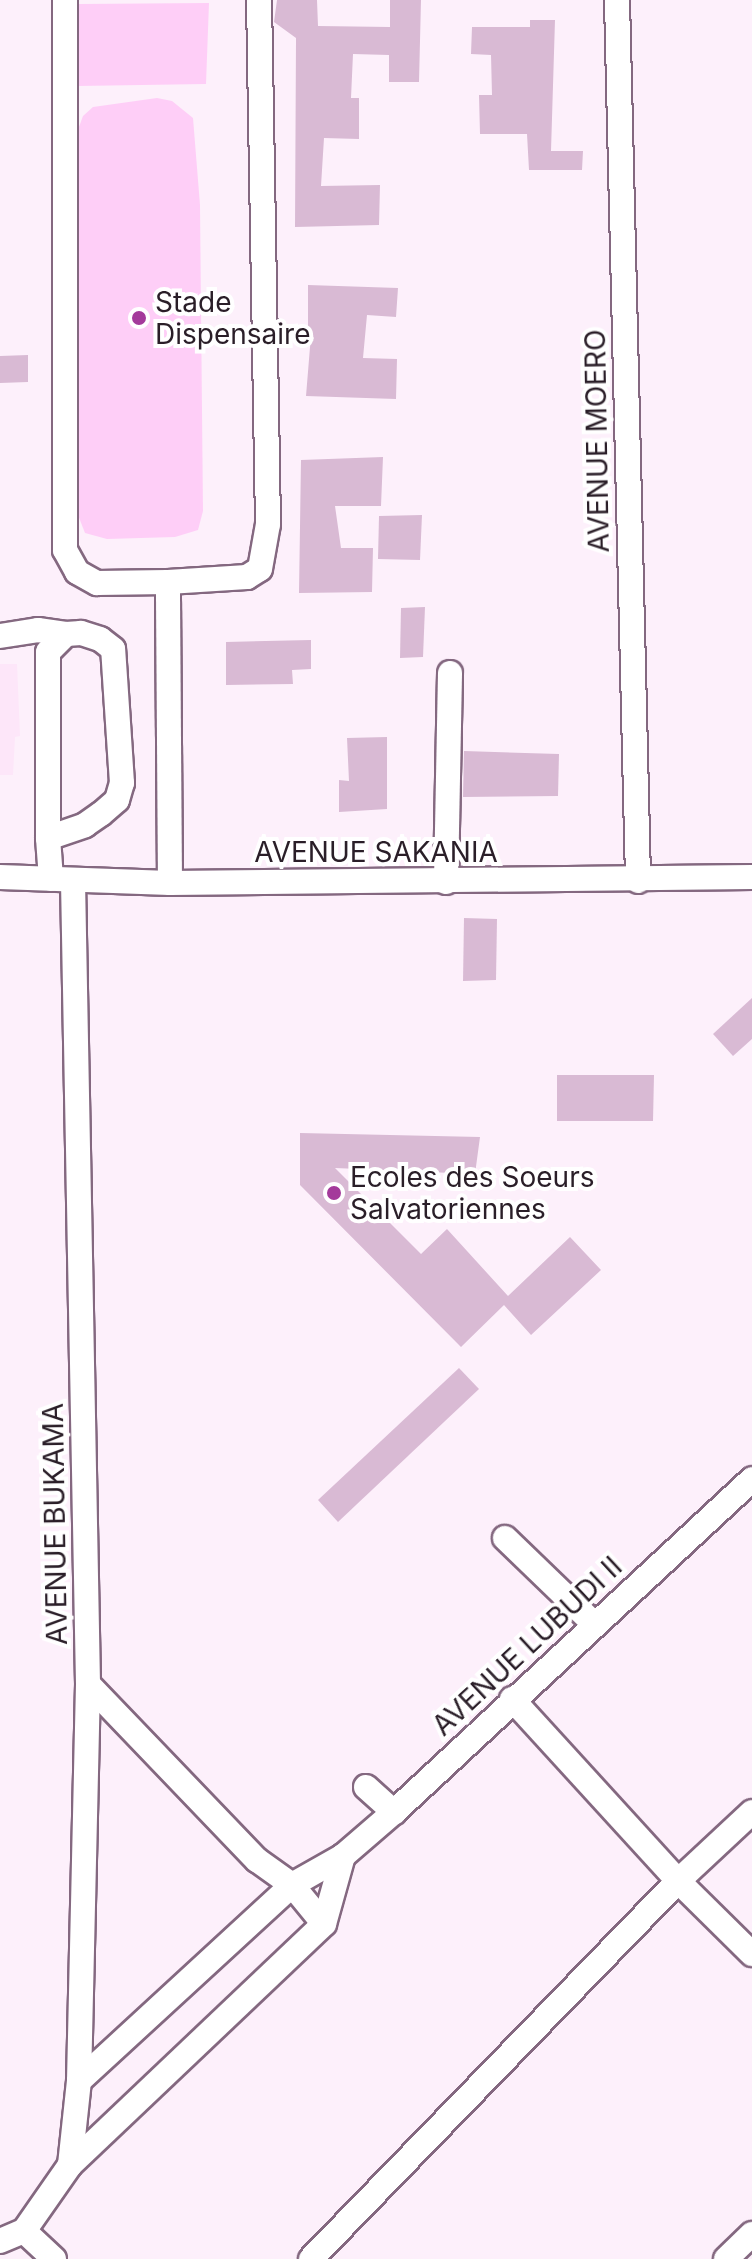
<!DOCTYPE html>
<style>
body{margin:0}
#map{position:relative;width:752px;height:2259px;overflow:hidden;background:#fdf0fb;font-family:Inter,sans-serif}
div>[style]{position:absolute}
.built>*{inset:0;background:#fde6f9}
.green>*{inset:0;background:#fecef7}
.building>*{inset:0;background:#d9bad4}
.roads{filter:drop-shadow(2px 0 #846880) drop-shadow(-2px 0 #846880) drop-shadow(0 2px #846880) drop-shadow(0 -2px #846880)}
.minor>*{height:24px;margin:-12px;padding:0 12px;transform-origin:12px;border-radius:12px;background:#fff}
.dots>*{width:22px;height:22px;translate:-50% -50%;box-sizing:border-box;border:4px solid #fff;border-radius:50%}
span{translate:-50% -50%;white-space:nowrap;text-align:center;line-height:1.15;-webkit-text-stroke:8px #fff;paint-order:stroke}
.poi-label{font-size:28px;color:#2a1e28}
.left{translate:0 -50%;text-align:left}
.street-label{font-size:28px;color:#2a1e28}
</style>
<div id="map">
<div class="built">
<i style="clip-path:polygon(0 664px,17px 664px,20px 736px,15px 737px,13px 775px,0 775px)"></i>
</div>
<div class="green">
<i style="clip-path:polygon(209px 3px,206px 84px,78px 86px,79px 4px)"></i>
<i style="clip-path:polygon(157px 98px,172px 101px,193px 118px,200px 205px,203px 511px,198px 530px,175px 537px,107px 539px,85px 533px,76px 510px,76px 135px,83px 116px,93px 107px)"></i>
</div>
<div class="building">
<i style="clip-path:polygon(277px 0,317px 0,318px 26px,390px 27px,390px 0,421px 0,419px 82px,389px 82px,389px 55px,353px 54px,351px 98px,359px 98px,359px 139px,324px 138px,321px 186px,380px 185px,379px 225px,295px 227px,296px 38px,274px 22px)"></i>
<i style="clip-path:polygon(530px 20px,555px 20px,551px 151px,583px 151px,582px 170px,529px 170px,527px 134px,480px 134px,479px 95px,492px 95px,491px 55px,471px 54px,472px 27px,530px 27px)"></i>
<i style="clip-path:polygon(308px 285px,398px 288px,396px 317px,367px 315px,363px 358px,397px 359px,396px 399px,306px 396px,311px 335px,308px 335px)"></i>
<i style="clip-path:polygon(28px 355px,28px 382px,0 383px,0 356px)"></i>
<i style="clip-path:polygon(383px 457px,381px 506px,335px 506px,341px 548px,373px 548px,372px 592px,299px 593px,301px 460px)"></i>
<i style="clip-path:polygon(422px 515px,420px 560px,378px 559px,379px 516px)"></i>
<i style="clip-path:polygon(425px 607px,423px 657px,400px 658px,401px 608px)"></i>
<i style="clip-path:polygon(311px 640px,311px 669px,292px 670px,293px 684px,226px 685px,226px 642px)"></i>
<i style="clip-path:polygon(387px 737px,387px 809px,339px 812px,339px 780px,349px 781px,347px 738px)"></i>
<i style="clip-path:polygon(464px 751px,559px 754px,558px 796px,463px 797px)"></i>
<i style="clip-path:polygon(464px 918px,497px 919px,496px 980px,463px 981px)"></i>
<i style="clip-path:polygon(752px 998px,752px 1039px,733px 1056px,713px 1034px)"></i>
<i style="clip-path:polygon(557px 1075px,654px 1075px,653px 1121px,557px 1121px)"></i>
<i style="clip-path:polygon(300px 1133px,480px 1137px,475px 1174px,335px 1168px,421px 1254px,447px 1229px,508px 1296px,570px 1237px,601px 1270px,531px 1335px,504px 1305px,461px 1347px,300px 1185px)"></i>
<i style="clip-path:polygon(459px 1368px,479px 1389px,338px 1522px,318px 1500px)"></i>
</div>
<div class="roads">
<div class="minor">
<i style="left:65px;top:0;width:550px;rotate:90deg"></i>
<i style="left:65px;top:550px;width:25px;rotate:61deg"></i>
<i style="left:77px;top:572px;width:23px;rotate:29deg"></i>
<i style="left:97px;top:583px;width:71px;rotate:-0.8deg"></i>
<i style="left:617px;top:0;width:881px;rotate:88.63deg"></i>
<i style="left:0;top:636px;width:38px;rotate:-9deg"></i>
<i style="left:38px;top:630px;width:28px;rotate:8deg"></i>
<i style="left:48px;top:838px;width:39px;rotate:-19deg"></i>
<i style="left:85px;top:825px;width:19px;rotate:-35deg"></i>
<i style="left:101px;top:814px;width:21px;rotate:-41deg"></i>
<i style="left:117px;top:800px;width:18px;rotate:-74deg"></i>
<i style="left:122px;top:783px;width:134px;rotate:-93.8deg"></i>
<i style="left:113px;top:649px;width:16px;rotate:-142deg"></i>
<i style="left:100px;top:639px;width:20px;rotate:-162deg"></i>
<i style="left:81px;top:633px;width:15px;rotate:176deg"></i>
<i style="left:66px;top:634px;width:25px;rotate:135deg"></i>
<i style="left:48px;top:652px;width:186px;rotate:90deg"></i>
<i style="left:48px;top:838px;width:41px;rotate:85.8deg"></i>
<i style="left:0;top:877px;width:170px;rotate:2deg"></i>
<i style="left:170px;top:883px;width:582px;rotate:-0.59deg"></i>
<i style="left:446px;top:882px;width:209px;rotate:-88.9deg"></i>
<i style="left:170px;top:883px;width:301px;rotate:-90.4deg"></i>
<i style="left:168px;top:582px;width:79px;rotate:-3.6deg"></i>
<i style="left:247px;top:577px;width:15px;rotate:-32deg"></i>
<i style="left:260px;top:569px;width:46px;rotate:-79.9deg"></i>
<i style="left:268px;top:524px;width:524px;rotate:-90.98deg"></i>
<i style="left:505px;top:1538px;width:124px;rotate:44deg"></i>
<i style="left:88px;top:1684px;width:244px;rotate:46.2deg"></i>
<i style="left:257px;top:1860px;width:43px;rotate:35.5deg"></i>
<i style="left:292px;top:1885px;width:50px;rotate:50.6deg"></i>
<i style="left:512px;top:1699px;width:246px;rotate:47.6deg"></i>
<i style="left:678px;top:1881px;width:104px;rotate:44.6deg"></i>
<i style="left:366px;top:1787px;width:38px;rotate:42deg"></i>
<i style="left:324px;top:1924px;width:71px;rotate:-74.4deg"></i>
<i style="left:79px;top:2081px;width:289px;rotate:-42.6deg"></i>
<i style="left:292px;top:1885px;width:59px;rotate:-29.6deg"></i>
<i style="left:343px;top:1856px;width:67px;rotate:-40.8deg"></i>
<i style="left:394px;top:1812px;width:489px;rotate:-42.9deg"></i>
<i style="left:70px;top:2165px;width:84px;rotate:-83.9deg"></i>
<i style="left:79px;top:2081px;width:397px;rotate:-88.7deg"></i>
<i style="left:88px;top:1684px;width:803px;rotate:-91.07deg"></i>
<i style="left:24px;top:2231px;width:41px;rotate:43deg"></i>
<i style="left:0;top:2241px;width:26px;rotate:-23deg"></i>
<i style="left:24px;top:2231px;width:80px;rotate:-55.1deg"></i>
<i style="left:70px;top:2165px;width:350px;rotate:-43.5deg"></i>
<i style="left:311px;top:2259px;width:527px;rotate:-45.85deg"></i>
<i style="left:678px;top:1881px;width:101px;rotate:-43deg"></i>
<i style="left:726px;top:2259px;width:36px;rotate:-44deg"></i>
</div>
</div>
<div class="dots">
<i style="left:139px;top:318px;background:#a43a9b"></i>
<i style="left:334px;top:1193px;background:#a43a9b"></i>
</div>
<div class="poi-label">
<span class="left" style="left:155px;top:318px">Stade<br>Dispensaire</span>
<span class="left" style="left:350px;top:1193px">Ecoles des Soeurs<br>Salvatoriennes</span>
</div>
<div class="street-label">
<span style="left:597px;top:441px;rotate:-91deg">AVENUE MOERO</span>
<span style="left:376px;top:852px">AVENUE SAKANIA</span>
<span style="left:55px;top:1524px;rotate:-91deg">AVENUE BUKAMA</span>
<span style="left:527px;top:1646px;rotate:-43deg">AVENUE LUBUDI II</span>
</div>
</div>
